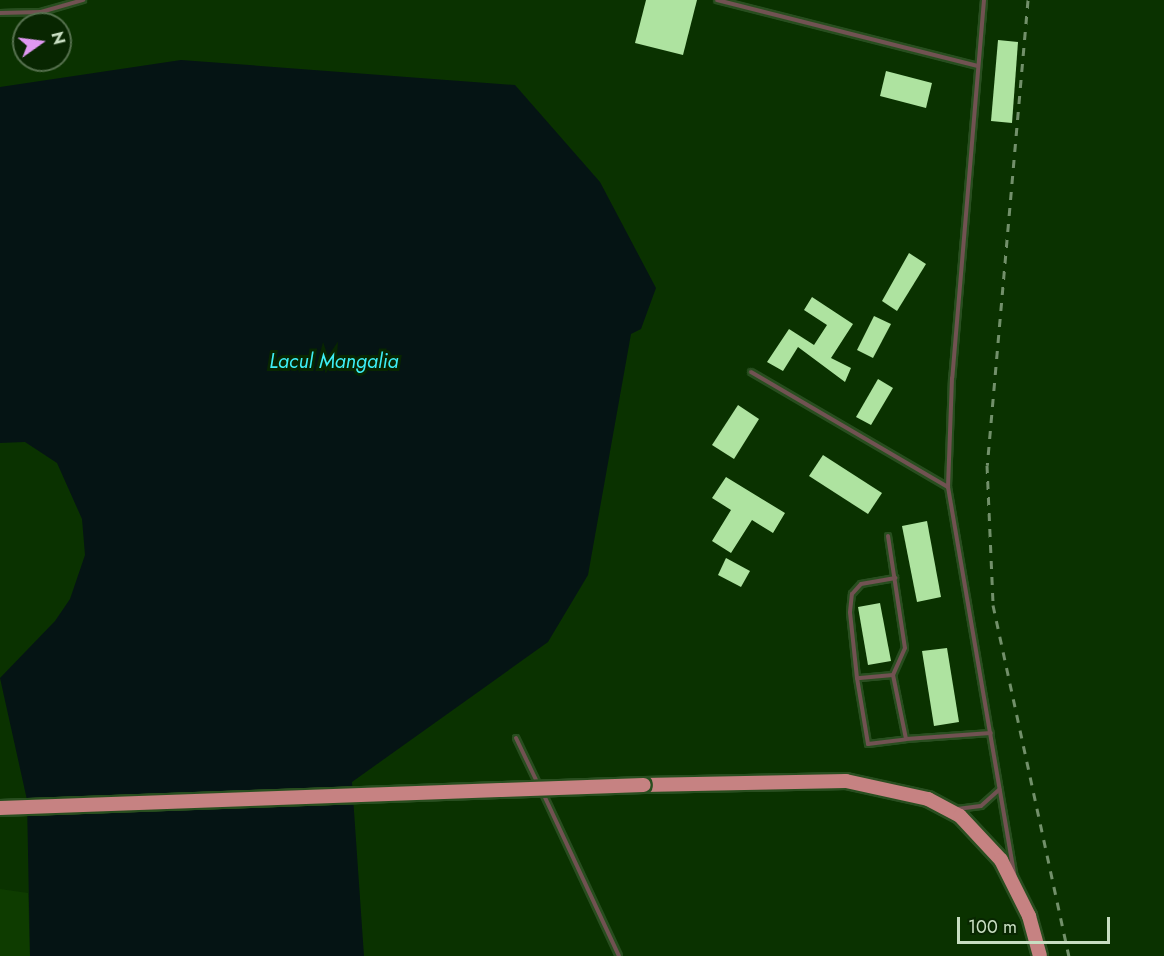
<!DOCTYPE html>
<style>
body{margin:0}
#map{position:relative;width:1164px;height:956px;overflow:hidden;background:#0a3200;font-family:Jost,sans-serif}
div>[style]{position:absolute}
.built>*{inset:0;background:#0e3c00}
.water>*{inset:0;background:#051414}
.building>*{inset:0;background:#aee3a0}
.roads{filter:drop-shadow(2px 0 #284e1f) drop-shadow(-2px 0 #284e1f) drop-shadow(0 2px #284e1f) drop-shadow(0 -2px #284e1f)}
.service>*{height:4px;margin:-2px;padding:0 2px;transform-origin:2px;border-radius:2px;background:#715252}
.trunk>*{height:14px;margin:-7px;padding:0 7px;transform-origin:7px;border-radius:7px;background:#c68282}
.rail>*{height:3px;margin-top:-1.5px;transform-origin:0;background:repeating-linear-gradient(90deg,#72906a 0 8px,transparent 0 16px)}
.bridges{filter:drop-shadow(2px 0 #284e1f) drop-shadow(-2px 0 #284e1f) drop-shadow(0 2px #284e1f) drop-shadow(0 -2px #284e1f)}
.trunk-bridge>*{height:14px;margin:-7px;padding:0 7px;transform-origin:7px;border-radius:7px;background:#c68282}
span{translate:-50% -50%;white-space:nowrap;text-align:center;line-height:1.15;-webkit-text-stroke:6px #082601;paint-order:stroke}
.water-label{font-size:20px;color:#3deff6;font-style:italic}
.north{position:absolute;left:12px;top:12px;width:60px;height:60px;box-sizing:border-box;background:#082601;border:2px solid #55704e;border-radius:50%;rotate:76deg;font-size:16px;font-weight:700;line-height:24px;text-align:center;color:#c8dec2}
.north::after{content:'';display:block;margin:auto;width:21px;height:27px;background:#df98f1;clip-path:polygon(50% 0,100% 100%,50% 72%,0 100%)}
.scale{position:absolute;left:957px;top:917px;width:153px;height:27px;box-sizing:border-box;border:3px solid #c8dec2;border-top:0;padding-left:8px;font-size:18px;line-height:21px;white-space:nowrap;color:#c8dec2;-webkit-text-stroke:4px #082601;paint-order:stroke}
</style>
<div id="map">
<div class="built">
<i style="clip-path:polygon(0 889px,28px 893px,30px 956px,0 956px)"></i>
</div>
<div class="water">
<i style="clip-path:polygon(181px 60px,515px 85px,600px 182px,656px 288px,641px 329px,631px 334px,588px 575px,548px 642px,352px 782px,364px 956px,30px 956px,27px 800px,0 678px,55px 621px,70px 599px,85px 555px,82px 519px,57px 463px,25px 442px,0 443px,0 87px)"></i>
</div>
<div class="building">
<i style="clip-path:polygon(646px 0,697px 0,683px 55px,635px 43px)"></i>
<i style="clip-path:polygon(998px 40px,1018px 42px,1012px 123px,991px 121px)"></i>
<i style="clip-path:polygon(886px 71px,932px 83px,926px 108px,880px 96px)"></i>
<i style="clip-path:polygon(909px 253px,926px 264px,897px 311px,882px 301px)"></i>
<i style="clip-path:polygon(812px 297px,853px 324px,831px 358px,851px 368px,845px 382px,798px 347px,783px 371px,767px 362px,789px 329px,814px 345px,827px 325px,804px 310px)"></i>
<i style="clip-path:polygon(874px 316px,891px 324px,873px 358px,857px 350px)"></i>
<i style="clip-path:polygon(878px 379px,893px 388px,871px 425px,856px 417px)"></i>
<i style="clip-path:polygon(738px 405px,759px 419px,734px 459px,712px 445px)"></i>
<i style="clip-path:polygon(823px 455px,882px 493px,868px 514px,809px 476px)"></i>
<i style="clip-path:polygon(726px 477px,785px 513px,773px 533px,752px 520px,731px 553px,712px 541px,731px 510px,712px 498px)"></i>
<i style="clip-path:polygon(927px 521px,941px 597px,917px 602px,902px 526px)"></i>
<i style="clip-path:polygon(726px 558px,750px 571px,741px 587px,718px 575px)"></i>
<i style="clip-path:polygon(880px 603px,891px 661px,868px 665px,858px 607px)"></i>
<i style="clip-path:polygon(947px 648px,959px 722px,934px 726px,922px 651px)"></i>
</div>
<div class="roads">
<div class="service">
<i style="left:717px;top:0;width:269px;rotate:14.2deg"></i>
<i style="left:984px;top:0;width:379px;rotate:94.8deg"></i>
<i style="left:952px;top:378px;width:109px;rotate:92.1deg"></i>
<i style="left:948px;top:487px;width:396px;rotate:80.3deg"></i>
<i style="left:0;top:13px;width:41px;rotate:-1.4deg"></i>
<i style="left:41px;top:12px;width:44px;rotate:-15.9deg"></i>
<i style="left:751px;top:372px;width:228px;rotate:30.3deg"></i>
<i style="left:888px;top:536px;width:113px;rotate:81.4deg"></i>
<i style="left:905px;top:648px;width:30px;rotate:114deg"></i>
<i style="left:893px;top:675px;width:65px;rotate:78.5deg"></i>
<i style="left:906px;top:739px;width:85px;rotate:-4deg"></i>
<i style="left:893px;top:675px;width:36px;rotate:175deg"></i>
<i style="left:857px;top:678px;width:66px;rotate:-96.1deg"></i>
<i style="left:850px;top:612px;width:18px;rotate:-84deg"></i>
<i style="left:852px;top:594px;width:13px;rotate:-48deg"></i>
<i style="left:861px;top:584px;width:35px;rotate:-10deg"></i>
<i style="left:857px;top:678px;width:67px;rotate:80.5deg"></i>
<i style="left:868px;top:744px;width:38px;rotate:-7deg"></i>
<i style="left:516px;top:738px;width:51px;rotate:64.4deg"></i>
<i style="left:542px;top:791px;width:182px;rotate:65deg"></i>
<i style="left:957px;top:809px;width:24px;rotate:-7deg"></i>
<i style="left:981px;top:806px;width:25px;rotate:-42deg"></i>
</div>
<div class="trunk">
<i style="left:644px;top:785px;width:202px;rotate:-1.1deg"></i>
<i style="left:846px;top:781px;width:84px;rotate:12.4deg"></i>
<i style="left:928px;top:799px;width:36px;rotate:28deg"></i>
<i style="left:960px;top:816px;width:60px;rotate:47deg"></i>
<i style="left:1001px;top:860px;width:63px;rotate:63.4deg"></i>
<i style="left:1029px;top:916px;width:41px;rotate:74.6deg"></i>
</div>
</div>
<div class="rail">
<i style="left:1028px;top:0;width:467px;rotate:95deg"></i>
<i style="left:987px;top:465px;width:140px;rotate:87.5deg"></i>
<i style="left:993px;top:605px;width:359px;rotate:77.8deg"></i>
</div>
<div class="bridges">
<div class="trunk-bridge">
<i style="left:0;top:808px;width:644px;rotate:-2.05deg"></i>
</div>
</div>
<div class="water-label">
<span style="left:334px;top:361px">Lacul Mangalia</span>
</div>
<div class="north">N</div>
<div class="scale">100 m</div>
</div>
